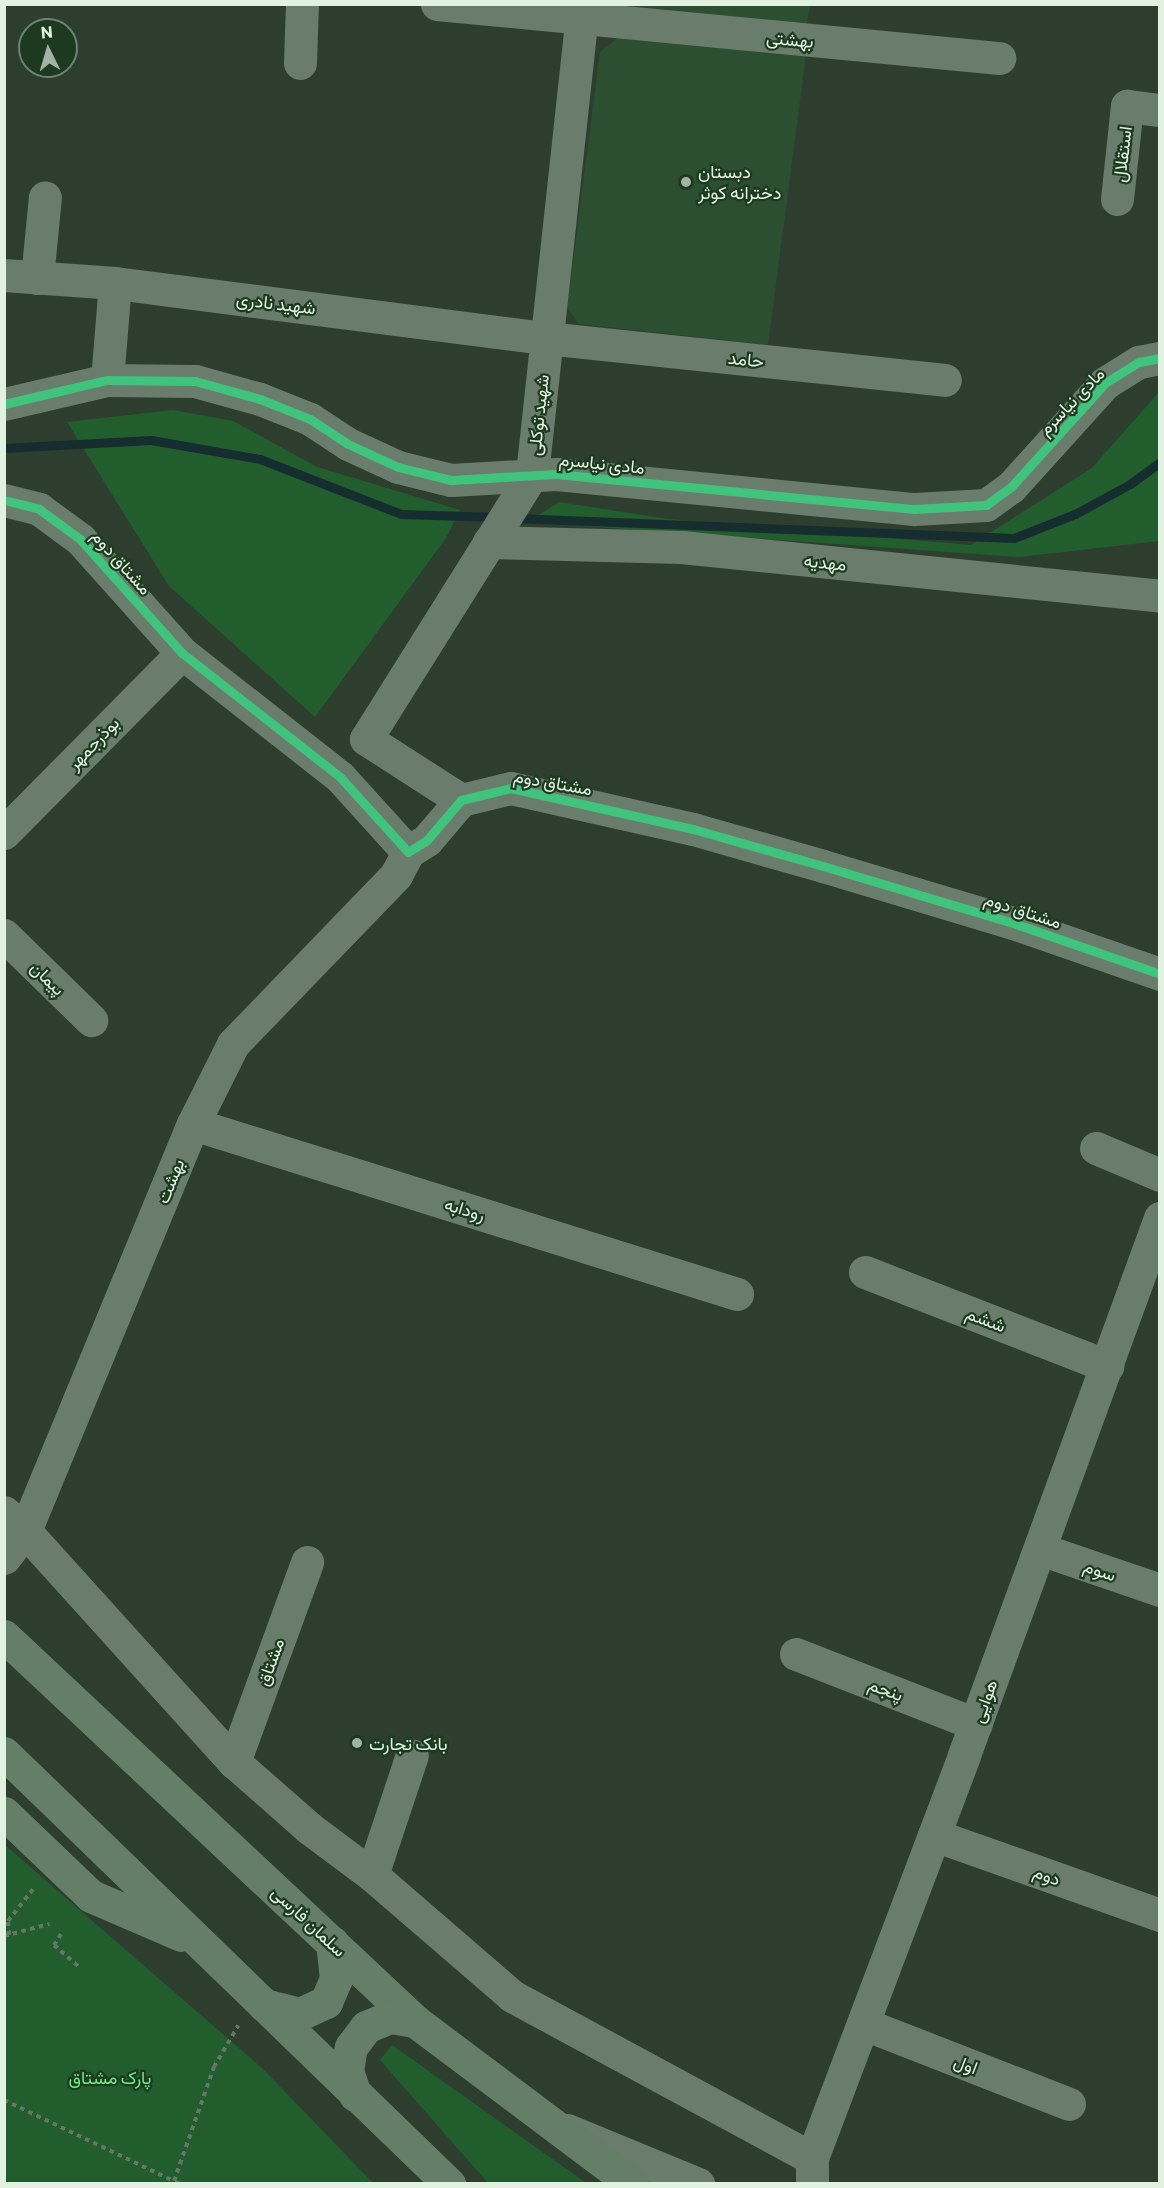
<!DOCTYPE html>
<meta charset="utf-8">
<style>
body{margin:0}
#map{position:relative;width:1164px;height:2188px;overflow:hidden;background:#2d3e2f;font-family:Commissioner,Vazirmatn,sans-serif}
div>[style]{position:absolute}
.built>*{inset:0;background:#2c4e31}
.green>*{inset:0;background:#225e2d}
.stream>*{height:9px;margin:-4.5px;padding:0 4.5px;transform-origin:4.5px;border-radius:4.5px;background:#152d2f}
.path>*{height:4px;margin-top:-2px;transform-origin:0;background:repeating-linear-gradient(90deg,#657567 0 4.5px,transparent 0 9px)}
.street>*{height:33px;margin:-16.5px;padding:0 16.5px;transform-origin:16.5px;border-radius:16.5px;background:#6a7d6c}
.primary>*{height:33px;margin:-16.5px;padding:0 16.5px;transform-origin:16.5px;border-radius:16.5px;background:#647e68}
.cycleway>*{height:9px;margin:-4.5px;padding:0 4.5px;transform-origin:4.5px;border-radius:4.5px;background:#40c37c}
.dots>*{width:16px;height:16px;translate:-50% -50%;box-sizing:border-box;border:3px solid #1d3a20;border-radius:50%}
span{translate:-50% -50%;white-space:nowrap;text-align:center;line-height:1.15;-webkit-text-stroke:4.5px #1d3a20;paint-order:stroke}
.street-label{font-size:18px;color:#e1f2e1}
.poi-label{font-size:18px;color:#e1f2e1}
.left{translate:0 -50%;text-align:left}
.park-label{font-size:18px;color:#6dec81}
.frame{position:absolute;inset:0;border:6px solid #e1f2e1;pointer-events:none}
.north{position:absolute;left:18px;top:18px;width:60px;height:60px;box-sizing:border-box;background:#1d3a20;border:2px solid #6b846d;border-radius:50%;rotate:355deg;font-size:16px;font-weight:700;line-height:24px;text-align:center;color:#e1f2e1}
.north::after{content:'';display:block;margin:auto;width:21px;height:27px;background:#a2b3a3;clip-path:polygon(50% 0,100% 100%,50% 72%,0 100%)}
</style>
<div id="map">
<div class="built">
<i style="clip-path:polygon(619px 5px,810px 5px,807px 24px)"></i>
<i style="clip-path:polygon(620px 36px,806px 55px,768px 345px,579px 324px,567px 308px,600px 52px)"></i>
</div>
<div class="green">
<i style="clip-path:polygon(1159px 392px,1159px 541px,1019px 557px,528px 522px,559px 502px,668px 519px,971px 545px,1092px 468px)"></i>
<i style="clip-path:polygon(173px 410px,233px 421px,317px 467px,460px 510px,446px 538px,315px 717px,169px 586px,67px 422px)"></i>
<i style="clip-path:polygon(5px 1845px,263px 2069px,373px 2183px,5px 2183px)"></i>
<i style="clip-path:polygon(392px 2045px,586px 2183px,488px 2183px,380px 2060px)"></i>
</div>
<div class="stream">
<i style="left:4px;top:448px;width:147px;rotate:-3.1deg"></i>
<i style="left:151px;top:440px;width:111px;rotate:9.9deg"></i>
<i style="left:260px;top:459px;width:151px;rotate:21.3deg"></i>
<i style="left:401px;top:514px;width:96px;rotate:1.8deg"></i>
<i style="left:514px;top:518px;width:500px;rotate:2.29deg"></i>
<i style="left:1014px;top:538px;width:66px;rotate:-21.5deg"></i>
<i style="left:1075px;top:514px;width:63px;rotate:-28.6deg"></i>
<i style="left:1130px;top:484px;width:37px;rotate:-36deg"></i>
</div>
<div class="path">
<i style="left:61px;top:1934px;width:13px;rotate:122deg"></i>
<i style="left:54px;top:1945px;width:32px;rotate:41deg"></i>
<i style="left:9px;top:1935px;width:14px;rotate:-94deg"></i>
<i style="left:8px;top:1921px;width:42px;rotate:-51.8deg"></i>
<i style="left:4px;top:1936px;width:47px;rotate:-14.9deg"></i>
<i style="left:4px;top:2100px;width:195px;rotate:25.5deg"></i>
<i style="left:174px;top:2181px;width:121px;rotate:-70.7deg"></i>
<i style="left:214px;top:2067px;width:48px;rotate:-59.7deg"></i>
</div>
<div class="street">
<i style="left:437px;top:4px;width:565px;rotate:5.49deg"></i>
<i style="left:300px;top:63px;width:59px;rotate:-88.1deg"></i>
<i style="left:1117px;top:199px;width:94px;rotate:-83.9deg"></i>
<i style="left:1127px;top:106px;width:33px;rotate:7deg"></i>
<i style="left:4px;top:275px;width:111px;rotate:4.1deg"></i>
<i style="left:115px;top:283px;width:434px;rotate:7.3deg"></i>
<i style="left:546px;top:338px;width:401px;rotate:6deg"></i>
<i style="left:37px;top:278px;width:81px;rotate:-84.4deg"></i>
<i style="left:107px;top:380px;width:97px;rotate:-85.3deg"></i>
<i style="left:4px;top:404px;width:106px;rotate:-13.1deg"></i>
<i style="left:107px;top:380px;width:88px;rotate:0.7deg"></i>
<i style="left:195px;top:381px;width:67px;rotate:15.5deg"></i>
<i style="left:260px;top:399px;width:54px;rotate:21.8deg"></i>
<i style="left:310px;top:419px;width:45px;rotate:33.3deg"></i>
<i style="left:348px;top:444px;width:55px;rotate:24.7deg"></i>
<i style="left:398px;top:467px;width:55px;rotate:13.8deg"></i>
<i style="left:451px;top:480px;width:105px;rotate:-3.3deg"></i>
<i style="left:556px;top:474px;width:360px;rotate:5.6deg"></i>
<i style="left:914px;top:509px;width:72px;rotate:-3.2deg"></i>
<i style="left:986px;top:505px;width:31px;rotate:-36deg"></i>
<i style="left:1011px;top:487px;width:140px;rotate:-47.9deg"></i>
<i style="left:1105px;top:383px;width:40px;rotate:-32deg"></i>
<i style="left:1139px;top:362px;width:21px;rotate:-11deg"></i>
<i style="left:4px;top:500px;width:36px;rotate:14deg"></i>
<i style="left:39px;top:509px;width:51px;rotate:36.2deg"></i>
<i style="left:80px;top:539px;width:153px;rotate:48.2deg"></i>
<i style="left:182px;top:653px;width:201px;rotate:38.1deg"></i>
<i style="left:340px;top:777px;width:101px;rotate:47.8deg"></i>
<i style="left:408px;top:852px;width:22px;rotate:-32deg"></i>
<i style="left:427px;top:840px;width:52px;rotate:-49.6deg"></i>
<i style="left:461px;top:800px;width:51px;rotate:-13.5deg"></i>
<i style="left:511px;top:788px;width:187px;rotate:12.7deg"></i>
<i style="left:693px;top:829px;width:135px;rotate:15.9deg"></i>
<i style="left:823px;top:866px;width:198px;rotate:16.7deg"></i>
<i style="left:1013px;top:923px;width:156px;rotate:19.1deg"></i>
<i style="left:489px;top:542px;width:192px;rotate:1.5deg"></i>
<i style="left:681px;top:547px;width:481px;rotate:5.8deg"></i>
<i style="left:461px;top:800px;width:113px;rotate:-147.3deg"></i>
<i style="left:366px;top:739px;width:313px;rotate:-57.9deg"></i>
<i style="left:532px;top:474px;width:473px;rotate:-83.8deg"></i>
<i style="left:4px;top:833px;width:253px;rotate:-45.3deg"></i>
<i style="left:4px;top:935px;width:122px;rotate:44.3deg"></i>
<i style="left:193px;top:1124px;width:570px;rotate:17.35deg"></i>
<i style="left:1096px;top:1148px;width:69px;rotate:22.9deg"></i>
<i style="left:865px;top:1272px;width:260px;rotate:21.2deg"></i>
<i style="left:4px;top:1512px;width:28px;rotate:42deg"></i>
<i style="left:25px;top:1531px;width:312px;rotate:47.9deg"></i>
<i style="left:234px;top:1762px;width:100px;rotate:41.3deg"></i>
<i style="left:309px;top:1828px;width:79px;rotate:36.7deg"></i>
<i style="left:372px;top:1875px;width:185px;rotate:40.8deg"></i>
<i style="left:512px;top:1996px;width:341px;rotate:28.4deg"></i>
<i style="left:1040px;top:1549px;width:127px;rotate:18.9deg"></i>
<i style="left:4px;top:1558px;width:34px;rotate:-52deg"></i>
<i style="left:25px;top:1531px;width:440px;rotate:-67.6deg"></i>
<i style="left:193px;top:1124px;width:89px;rotate:-63.4deg"></i>
<i style="left:233px;top:1044px;width:235px;rotate:-46deg"></i>
<i style="left:396px;top:875px;width:26px;rotate:-62deg"></i>
<i style="left:796px;top:1654px;width:193px;rotate:21.3deg"></i>
<i style="left:234px;top:1762px;width:213px;rotate:-69.9deg"></i>
<i style="left:934px;top:1835px;width:240px;rotate:19.5deg"></i>
<i style="left:372px;top:1875px;width:126px;rotate:-71.6deg"></i>
<i style="left:864px;top:2024px;width:220px;rotate:21.3deg"></i>
<i style="left:567px;top:2130px;width:142px;rotate:22.4deg"></i>
<i style="left:812px;top:2184px;width:26px;rotate:-90deg"></i>
<i style="left:812px;top:2158px;width:431px;rotate:-69.3deg"></i>
<i style="left:964px;top:1755px;width:572px;rotate:-69.95deg"></i>
</div>
<div class="primary">
<i style="left:4px;top:1636px;width:563px;rotate:43.13deg"></i>
<i style="left:415px;top:2021px;width:271px;rotate:36.9deg"></i>
<i style="left:4px;top:1753px;width:620px;rotate:44.08deg"></i>
<i style="left:4px;top:1813px;width:120px;rotate:43.7deg"></i>
<i style="left:91px;top:1896px;width:98px;rotate:23.4deg"></i>
<i style="left:264px;top:2005px;width:37px;rotate:14deg"></i>
<i style="left:300px;top:2014px;width:29px;rotate:-25deg"></i>
<i style="left:326px;top:2002px;width:25px;rotate:-67deg"></i>
<i style="left:336px;top:1979px;width:37px;rotate:-96deg"></i>
<i style="left:355px;top:2095px;width:25px;rotate:-108deg"></i>
<i style="left:347px;top:2071px;width:24px;rotate:-81deg"></i>
<i style="left:351px;top:2047px;width:25px;rotate:-53deg"></i>
<i style="left:366px;top:2027px;width:26px;rotate:-23deg"></i>
<i style="left:390px;top:2017px;width:25px;rotate:9deg"></i>
</div>
<div class="cycleway">
<i style="left:4px;top:404px;width:106px;rotate:-13.1deg"></i>
<i style="left:107px;top:380px;width:88px;rotate:0.7deg"></i>
<i style="left:195px;top:381px;width:67px;rotate:15.5deg"></i>
<i style="left:260px;top:399px;width:54px;rotate:21.8deg"></i>
<i style="left:310px;top:419px;width:45px;rotate:33.3deg"></i>
<i style="left:348px;top:444px;width:55px;rotate:24.7deg"></i>
<i style="left:398px;top:467px;width:55px;rotate:13.8deg"></i>
<i style="left:451px;top:480px;width:105px;rotate:-3.3deg"></i>
<i style="left:556px;top:474px;width:360px;rotate:5.6deg"></i>
<i style="left:914px;top:509px;width:72px;rotate:-3.2deg"></i>
<i style="left:986px;top:505px;width:31px;rotate:-36deg"></i>
<i style="left:1011px;top:487px;width:140px;rotate:-47.9deg"></i>
<i style="left:1105px;top:383px;width:40px;rotate:-32deg"></i>
<i style="left:1139px;top:362px;width:21px;rotate:-11deg"></i>
<i style="left:4px;top:500px;width:36px;rotate:14deg"></i>
<i style="left:39px;top:509px;width:51px;rotate:36.2deg"></i>
<i style="left:80px;top:539px;width:153px;rotate:48.2deg"></i>
<i style="left:182px;top:653px;width:201px;rotate:38.1deg"></i>
<i style="left:340px;top:777px;width:101px;rotate:47.8deg"></i>
<i style="left:408px;top:852px;width:22px;rotate:-32deg"></i>
<i style="left:427px;top:840px;width:52px;rotate:-49.6deg"></i>
<i style="left:461px;top:800px;width:51px;rotate:-13.5deg"></i>
<i style="left:511px;top:788px;width:187px;rotate:12.7deg"></i>
<i style="left:693px;top:829px;width:135px;rotate:15.9deg"></i>
<i style="left:823px;top:866px;width:198px;rotate:16.7deg"></i>
<i style="left:1013px;top:923px;width:156px;rotate:19.1deg"></i>
</div>
<div class="dots">
<i style="left:686px;top:182px;background:#a2b3a3"></i>
<i style="left:357px;top:1743px;background:#a2b3a3"></i>
</div>
<div class="street-label">
<span style="left:790px;top:39px;rotate:5deg">بهشتی</span>
<span style="left:1122px;top:154px;rotate:-83deg">استقلال</span>
<span style="left:276px;top:303px;rotate:7deg">شهید نادری</span>
<span style="left:746px;top:359px;rotate:6deg">حامد</span>
<span style="left:1071px;top:401px;rotate:-46deg">مادی نیاسرم</span>
<span style="left:538px;top:415px;rotate:-84deg">شهید توکلی</span>
<span style="left:602px;top:463px;rotate:6deg">مادی نیاسرم</span>
<span style="left:122px;top:562px;rotate:48deg">مشتاق دوم</span>
<span style="left:825px;top:562px;rotate:6deg">مهدیه</span>
<span style="left:93px;top:743px;rotate:-46deg">بوذرجمهر</span>
<span style="left:553px;top:782px;rotate:10deg">مشتاق دوم</span>
<span style="left:1023px;top:910px;rotate:18deg">مشتاق دوم</span>
<span style="left:48px;top:978px;rotate:44deg">پیمان</span>
<span style="left:170px;top:1181px;rotate:-68deg">بهشت</span>
<span style="left:465px;top:1209px;rotate:17deg">رودابه</span>
<span style="left:986px;top:1319px;rotate:21deg">ششم</span>
<span style="left:1100px;top:1570px;rotate:19deg">سوم</span>
<span style="left:270px;top:1662px;rotate:-70deg">مشتاق</span>
<span style="left:886px;top:1689px;rotate:21deg">پنجم</span>
<span style="left:984px;top:1701px;rotate:-70deg">هوایی</span>
<span style="left:1047px;top:1875px;rotate:20deg">دوم</span>
<span style="left:309px;top:1921px;rotate:43deg">سلمان فارسی</span>
<span style="left:966px;top:2064px;rotate:21deg">اول</span>
</div>
<div class="poi-label">
<span class="left" style="left:698px;top:182px">دبستان<br>دخترانه کوثر</span>
<span class="left" style="left:369px;top:1743px">بانک تجارت</span>
</div>
<div class="park-label">
<span style="left:110px;top:2077px">پارک مشتاق</span>
</div>
<div class="frame"></div>
<div class="north">N</div>
</div>
